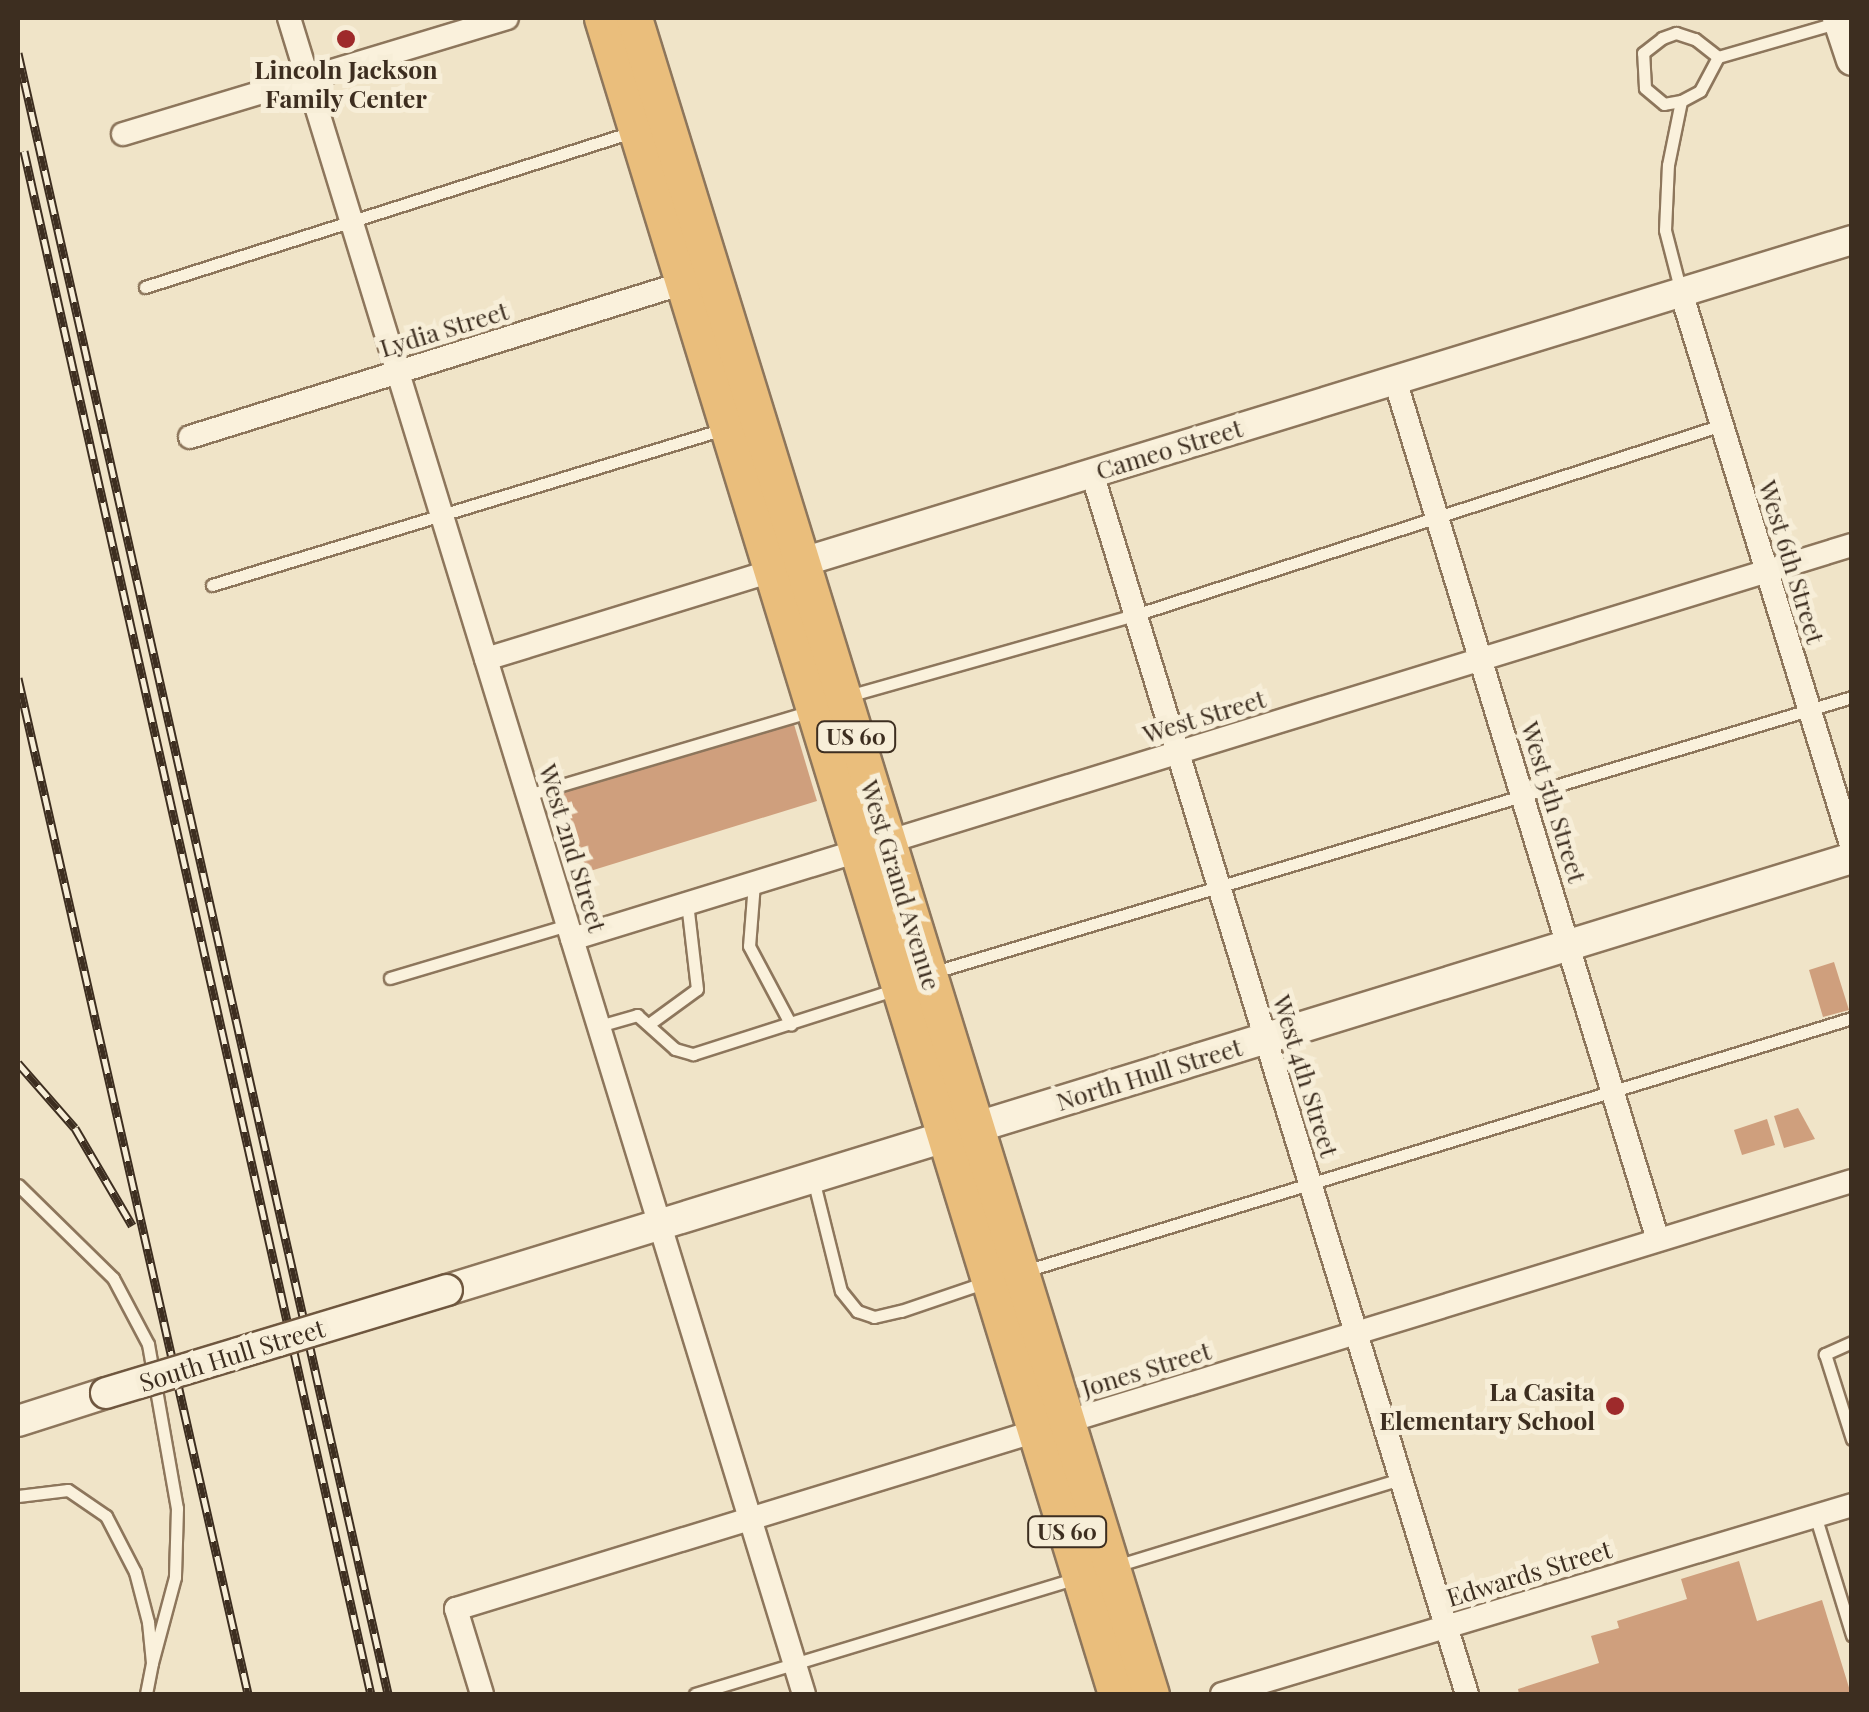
<!DOCTYPE html>
<style>
body{margin:0}
#map{position:relative;width:1869px;height:1712px;overflow:hidden;background:#f0e4c8;font-family:"Playfair Display",serif}
div>[style]{position:absolute}
.building>*{inset:0;background:#cf9f7d}
.roads{filter:drop-shadow(2px 0 #8d765c) drop-shadow(-2px 0 #8d765c) drop-shadow(0 2px #8d765c) drop-shadow(0 -2px #8d765c)}
.service>*{height:11px;margin:-5.5px;padding:0 5.5px;transform-origin:5.5px;border-radius:5.5px;background:#faf1dc}
.minor>*{height:22px;margin:-11px;padding:0 11px;transform-origin:11px;border-radius:11px;background:#faf1dc}
.tertiary>*{height:28px;margin:-14px;padding:0 14px;transform-origin:14px;border-radius:14px;background:#faf1dc}
.secondary>*{height:30px;margin:-15px;padding:0 15px;transform-origin:15px;border-radius:15px;background:#faf1dc}
.trunk>*{height:35px;margin:-17.5px;padding:0 17.5px;transform-origin:17.5px;border-radius:17.5px;background:#eabe7c}
.rail>*{height:9px;margin-top:-4.5px;transform-origin:0;background:repeating-linear-gradient(90deg,#f7eed8 0 15px,#3d2e20 0 30px);box-sizing:border-box;border-block:2px solid #3d2e20}
.bridges{filter:drop-shadow(2px 0 #6f573f) drop-shadow(-2px 0 #6f573f) drop-shadow(0 2px #6f573f) drop-shadow(0 -2px #6f573f)}
.secondary-bridge>*{height:30px;margin:-15px;padding:0 15px;transform-origin:15px;border-radius:15px;background:#faf1dc}
.dots>*{width:28px;height:28px;translate:-50% -50%;box-sizing:border-box;border:5px solid #f7eed8;border-radius:50%}
span{translate:-50% -50%;white-space:nowrap;text-align:center;line-height:1.15;-webkit-text-stroke:10px #f7eed8;paint-order:stroke}
.shield-label span{padding:2px 8px;background:#f7eed8;border:2px solid;border-radius:8px;-webkit-text-stroke-width:0}
.shield-label{font-size:22px;color:#3d2e20;font-weight:700}
.poi-label{font-size:25px;color:#3d2e20;font-weight:700}
.right{translate:-100% -50%;text-align:right}
.street-label{font-size:25px;color:#3d2e20}
.frame{position:absolute;inset:0;border:20px solid #3d2e20;pointer-events:none}
</style>
<div id="map">
<div class="building">
<i style="clip-path:polygon(793px 721px,817px 801px,587px 872px,562px 793px)"></i>
<i style="clip-path:polygon(1834px 962px,1849px 1010px,1823px 1017px,1809px 970px)"></i>
<i style="clip-path:polygon(1798px 1108px,1815px 1139px,1784px 1148px,1774px 1116px)"></i>
<i style="clip-path:polygon(1767px 1119px,1775px 1145px,1742px 1155px,1734px 1130px)"></i>
<i style="clip-path:polygon(1739px 1561px,1757px 1621px,1822px 1600px,1851px 1694px,1519px 1694px,1518px 1689px,1599px 1663px,1591px 1636px,1619px 1628px,1617px 1621px,1687px 1599px,1681px 1579px)"></i>
</div>
<div class="roads">
<div class="service">
<i style="left:1718px;top:57px;width:38px;rotate:118deg"></i>
<i style="left:1700px;top:91px;width:21px;rotate:152deg"></i>
<i style="left:1681px;top:101px;width:17px;rotate:170deg"></i>
<i style="left:1664px;top:104px;width:25px;rotate:-140deg"></i>
<i style="left:1645px;top:88px;width:35px;rotate:-93deg"></i>
<i style="left:1643px;top:53px;width:24px;rotate:-38deg"></i>
<i style="left:1662px;top:38px;width:15px;rotate:-20deg"></i>
<i style="left:1676px;top:33px;width:20px;rotate:18deg"></i>
<i style="left:1695px;top:39px;width:29px;rotate:38deg"></i>
<i style="left:1718px;top:57px;width:123px;rotate:-16.1deg"></i>
<i style="left:145px;top:287px;width:511px;rotate:-17.65deg"></i>
<i style="left:1681px;top:292px;width:64px;rotate:-104.5deg"></i>
<i style="left:1665px;top:230px;width:65px;rotate:-87.4deg"></i>
<i style="left:1668px;top:165px;width:65px;rotate:-78.5deg"></i>
<i style="left:212px;top:585px;width:535px;rotate:-16.95deg"></i>
<i style="left:848px;top:696px;width:298px;rotate:-15.8deg"></i>
<i style="left:1135px;top:615px;width:617px;rotate:-17.94deg"></i>
<i style="left:528px;top:795px;width:296px;rotate:-16.5deg"></i>
<i style="left:754px;top:883px;width:63px;rotate:94.5deg"></i>
<i style="left:749px;top:946px;width:89px;rotate:62deg"></i>
<i style="left:931px;top:973px;width:961px;rotate:-16.68deg"></i>
<i style="left:390px;top:978px;width:186px;rotate:-16.6deg"></i>
<i style="left:649px;top:1024px;width:59px;rotate:-36.1deg"></i>
<i style="left:697px;top:989px;width:87px;rotate:-96.6deg"></i>
<i style="left:599px;top:1026px;width:40px;rotate:-16deg"></i>
<i style="left:637px;top:1015px;width:51px;rotate:41.8deg"></i>
<i style="left:675px;top:1049px;width:19px;rotate:16deg"></i>
<i style="left:693px;top:1054px;width:214px;rotate:-17.7deg"></i>
<i style="left:813px;top:1179px;width:115px;rotate:76deg"></i>
<i style="left:841px;top:1291px;width:26px;rotate:51deg"></i>
<i style="left:857px;top:1311px;width:18px;rotate:19deg"></i>
<i style="left:874px;top:1317px;width:28px;rotate:-13deg"></i>
<i style="left:901px;top:1311px;width:90px;rotate:-18.8deg"></i>
<i style="left:18px;top:1185px;width:133px;rotate:44.4deg"></i>
<i style="left:113px;top:1278px;width:75px;rotate:62.1deg"></i>
<i style="left:148px;top:1344px;width:167px;rotate:80deg"></i>
<i style="left:177px;top:1508px;width:69px;rotate:91.7deg"></i>
<i style="left:175px;top:1577px;width:89px;rotate:105deg"></i>
<i style="left:1025px;top:1271px;width:865px;rotate:-17.01deg"></i>
<i style="left:1852px;top:1342px;width:30px;rotate:156deg"></i>
<i style="left:1825px;top:1354px;width:89px;rotate:72.4deg"></i>
<i style="left:18px;top:1496px;width:50px;rotate:-6.8deg"></i>
<i style="left:68px;top:1490px;width:46px;rotate:34.4deg"></i>
<i style="left:106px;top:1516px;width:63px;rotate:62.6deg"></i>
<i style="left:135px;top:1572px;width:52px;rotate:75.4deg"></i>
<i style="left:148px;top:1622px;width:41px;rotate:84.4deg"></i>
<i style="left:152px;top:1663px;width:32px;rotate:101deg"></i>
<i style="left:1815px;top:1515px;width:126px;rotate:72.9deg"></i>
<i style="left:1116px;top:1566px;width:297px;rotate:-17deg"></i>
<i style="left:695px;top:1694px;width:398px;rotate:-16.9deg"></i>
</div>
<div class="minor">
<i style="left:289px;top:18px;width:1753px;rotate:72.92deg"></i>
<i style="left:123px;top:134px;width:401px;rotate:-16.8deg"></i>
<i style="left:1681px;top:292px;width:582px;rotate:72.9deg"></i>
<i style="left:1395px;top:380px;width:899px;rotate:73deg"></i>
<i style="left:190px;top:437px;width:527px;rotate:-17.33deg"></i>
<i style="left:1092px;top:473px;width:1277px;rotate:72.93deg"></i>
<i style="left:486px;top:659px;width:299px;rotate:-17.1deg"></i>
<i style="left:572px;top:939px;width:1339px;rotate:-17.11deg"></i>
<i style="left:482px;top:1694px;width:89px;rotate:-107deg"></i>
<i style="left:456px;top:1609px;width:1460px;rotate:-17.05deg"></i>
<i style="left:1222px;top:1694px;width:658px;rotate:-16.7deg"></i>
</div>
<div class="tertiary">
<i style="left:783px;top:568px;width:1118px;rotate:-17.06deg"></i>
</div>
<div class="secondary">
<i style="left:1838px;top:18px;width:44px;rotate:71.6deg"></i>
<i style="left:447px;top:1290px;width:1470px;rotate:-17.09deg"></i>
<i style="left:18px;top:1421px;width:92px;rotate:-17.7deg"></i>
</div>
<div class="trunk">
<i style="left:602px;top:18px;width:1753px;rotate:72.95deg"></i>
<i style="left:634px;top:18px;width:1754px;rotate:72.86deg"></i>
</div>
</div>
<div class="rail">
<i style="left:18px;top:53px;width:1682px;rotate:77.29deg"></i>
<i style="left:24px;top:151px;width:1582px;rotate:77.33deg"></i>
<i style="left:18px;top:678px;width:1042px;rotate:77.24deg"></i>
<i style="left:18px;top:1063px;width:86px;rotate:48.8deg"></i>
<i style="left:75px;top:1128px;width:113px;rotate:59.6deg"></i>
</div>
<div class="bridges">
<div class="secondary-bridge">
<i style="left:106px;top:1393px;width:356px;rotate:-16.8deg"></i>
</div>
</div>
<div class="dots">
<i style="left:346px;top:39px;background:#9e2a2b"></i>
<i style="left:1615px;top:1406px;background:#9e2a2b"></i>
</div>
<div class="shield-label">
<span style="left:856px;top:737px">US 60</span>
<span style="left:1067px;top:1532px">US 60</span>
</div>
<div class="poi-label">
<span style="left:346px;top:84px">Lincoln Jackson<br>Family Center</span>
<span class="right" style="left:1595px;top:1406px">La Casita<br>Elementary School</span>
</div>
<div class="street-label">
<span style="left:444px;top:329px;rotate:-17deg">Lydia Street</span>
<span style="left:1169px;top:449px;rotate:-17deg">Cameo Street</span>
<span style="left:1792px;top:562px;rotate:73deg">West 6th Street</span>
<span style="left:1204px;top:716px;rotate:-17deg">West Street</span>
<span style="left:1554px;top:802px;rotate:73deg">West 5th Street</span>
<span style="left:573px;top:848px;rotate:73deg">West 2nd Street</span>
<span style="left:901px;top:885px;rotate:73deg">West Grand Avenue</span>
<span style="left:1149px;top:1074px;rotate:-17deg">North Hull Street</span>
<span style="left:1306px;top:1076px;rotate:73deg">West 4th Street</span>
<span style="left:232px;top:1355px;rotate:-17deg">South Hull Street</span>
<span style="left:1146px;top:1369px;rotate:-17deg">Jones Street</span>
<span style="left:1529px;top:1573px;rotate:-17deg">Edwards Street</span>
</div>
<div class="frame"></div>
</div>
